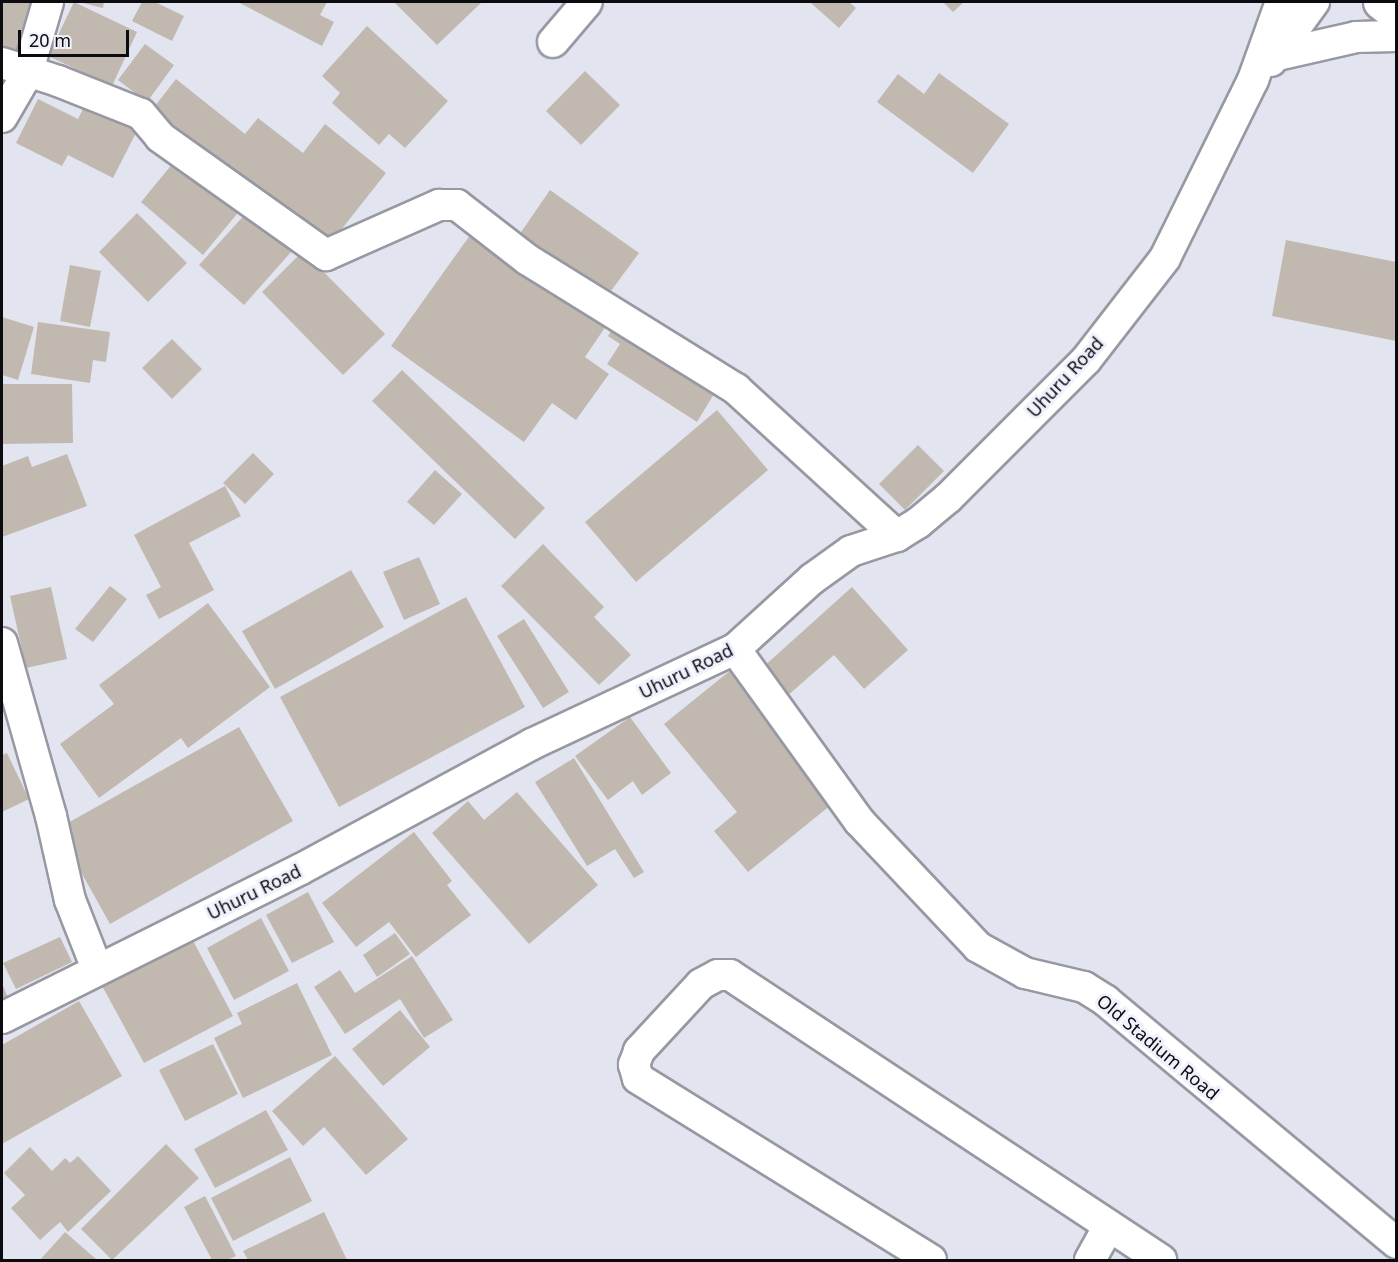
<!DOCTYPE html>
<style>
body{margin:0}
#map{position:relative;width:1398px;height:1262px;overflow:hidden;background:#e2e4ef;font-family:"Noto Sans",sans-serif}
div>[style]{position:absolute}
.building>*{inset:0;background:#c1b9b0}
.roads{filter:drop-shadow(2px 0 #9798a2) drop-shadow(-2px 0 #9798a2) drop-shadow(0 2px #9798a2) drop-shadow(0 -2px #9798a2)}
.street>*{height:30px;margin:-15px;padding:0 15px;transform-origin:15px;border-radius:15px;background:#fff}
.secondary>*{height:33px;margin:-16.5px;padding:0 16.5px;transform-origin:16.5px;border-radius:16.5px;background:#fff}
span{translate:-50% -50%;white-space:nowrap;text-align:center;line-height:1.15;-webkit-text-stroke:6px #eff1fc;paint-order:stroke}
.street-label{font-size:18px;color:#0c0c10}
.frame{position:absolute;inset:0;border:3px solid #0c0c10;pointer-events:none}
.scale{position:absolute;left:18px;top:30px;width:111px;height:27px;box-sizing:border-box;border:3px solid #0c0c10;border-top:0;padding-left:8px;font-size:18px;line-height:21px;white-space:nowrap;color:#0c0c10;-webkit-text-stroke:4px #eff1fc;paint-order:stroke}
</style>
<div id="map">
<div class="building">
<i style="clip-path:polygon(2px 2px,38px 2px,20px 60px,2px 54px)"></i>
<i style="clip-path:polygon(74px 2px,137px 32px,112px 86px,48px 56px)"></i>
<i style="clip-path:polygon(79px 2px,104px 2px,103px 8px)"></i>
<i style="clip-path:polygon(142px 2px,155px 2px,184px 16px,172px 41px,132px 21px)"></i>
<i style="clip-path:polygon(238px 2px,327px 2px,320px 15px,334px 22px,322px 46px)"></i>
<i style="clip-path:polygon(394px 2px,482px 2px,437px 45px)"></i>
<i style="clip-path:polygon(849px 2px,856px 8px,839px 28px,811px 3px)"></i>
<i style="clip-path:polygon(943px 2px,964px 2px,953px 12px)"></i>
<i style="clip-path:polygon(367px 26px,448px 101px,405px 148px,389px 134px,379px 145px,332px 103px,340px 93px,322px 76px)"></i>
<i style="clip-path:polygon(145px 44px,174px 65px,147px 102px,118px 80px)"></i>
<i style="clip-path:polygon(585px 71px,620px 105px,581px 145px,546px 111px)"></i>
<i style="clip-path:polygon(939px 73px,1009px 124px,973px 173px,877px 102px,898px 74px,924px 94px)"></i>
<i style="clip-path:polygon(176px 79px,245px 134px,258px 118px,303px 153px,325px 124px,386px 173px,326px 249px,151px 111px)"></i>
<i style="clip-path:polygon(38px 99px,78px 119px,86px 103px,138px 129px,113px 178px,68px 155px,62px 166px,16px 143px)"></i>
<i style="clip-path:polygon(178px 157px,241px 209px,203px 255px,141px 202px)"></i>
<i style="clip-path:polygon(550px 190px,639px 253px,602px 303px,515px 241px)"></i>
<i style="clip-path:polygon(248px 211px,292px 251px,244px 305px,199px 265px)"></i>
<i style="clip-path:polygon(137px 213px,187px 263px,148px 302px,99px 252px)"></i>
<i style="clip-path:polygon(473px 231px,606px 326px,585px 357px,609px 374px,576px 420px,552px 403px,524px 442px,391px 346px)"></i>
<i style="clip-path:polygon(1286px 240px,1396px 262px,1396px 341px,1272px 316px)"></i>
<i style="clip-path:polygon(303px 251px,385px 334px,343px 375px,262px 292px)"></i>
<i style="clip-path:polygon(70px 265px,101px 271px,90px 327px,60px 321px)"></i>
<i style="clip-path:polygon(2px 317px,34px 327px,18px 380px,2px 375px)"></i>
<i style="clip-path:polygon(619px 319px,720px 384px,697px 422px,607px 364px,620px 344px,608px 336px)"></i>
<i style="clip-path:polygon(38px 322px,110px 332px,106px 362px,93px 360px,90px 383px,31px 374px)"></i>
<i style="clip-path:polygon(172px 339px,202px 369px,172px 399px,142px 368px)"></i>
<i style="clip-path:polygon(402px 370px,545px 508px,515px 539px,372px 401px)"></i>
<i style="clip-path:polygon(2px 384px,72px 384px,73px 443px,2px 444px)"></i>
<i style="clip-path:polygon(717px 410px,768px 470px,636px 582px,585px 522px)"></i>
<i style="clip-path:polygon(918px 445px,944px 471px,905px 510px,879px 484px)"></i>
<i style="clip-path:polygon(253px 453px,274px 474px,245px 504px,223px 483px)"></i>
<i style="clip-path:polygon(67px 454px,87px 506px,2px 537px,2px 466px,28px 456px,32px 467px)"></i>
<i style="clip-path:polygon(435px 470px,462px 494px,434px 525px,407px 502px)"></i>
<i style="clip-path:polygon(225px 486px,241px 516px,189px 543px,214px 590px,159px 619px,146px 595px,161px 587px,134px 535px)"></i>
<i style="clip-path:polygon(543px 544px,604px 607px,594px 617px,631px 655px,599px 685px,501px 586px)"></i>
<i style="clip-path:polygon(419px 557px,440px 604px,404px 620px,383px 572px)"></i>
<i style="clip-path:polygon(351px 570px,384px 627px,275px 689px,242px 631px)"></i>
<i style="clip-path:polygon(110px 586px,127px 599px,93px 642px,75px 629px)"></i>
<i style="clip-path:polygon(51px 587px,67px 659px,26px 668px,10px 596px)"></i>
<i style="clip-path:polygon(852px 587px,908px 650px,864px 689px,834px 655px,786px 697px,761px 669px)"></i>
<i style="clip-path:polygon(466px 597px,525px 707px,339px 807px,280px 697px)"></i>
<i style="clip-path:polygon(208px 603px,270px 687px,188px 748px,181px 738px,99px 798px,60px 744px,114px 704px,99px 685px)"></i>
<i style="clip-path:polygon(524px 619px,569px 692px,543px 708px,497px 636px)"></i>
<i style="clip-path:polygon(731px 670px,837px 800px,748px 872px,714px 831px,737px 812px,664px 724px)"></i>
<i style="clip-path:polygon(630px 717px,671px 773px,642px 795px,633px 781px,608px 800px,575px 756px)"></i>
<i style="clip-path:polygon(239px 727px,293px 821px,110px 924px,57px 829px)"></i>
<i style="clip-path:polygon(7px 753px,29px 799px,2px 812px,2px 755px)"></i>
<i style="clip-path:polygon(574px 758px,644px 872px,634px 878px,615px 849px,587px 866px,535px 782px)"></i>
<i style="clip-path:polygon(517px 792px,598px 885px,529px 944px,432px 833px,468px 801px,484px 820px)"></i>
<i style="clip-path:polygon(414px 832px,452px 881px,447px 885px,471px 915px,416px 957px,389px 922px,356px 947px,322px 903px)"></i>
<i style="clip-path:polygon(308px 892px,334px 942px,292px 963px,266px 915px)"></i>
<i style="clip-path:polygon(261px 918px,289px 971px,234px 1000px,207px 948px)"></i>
<i style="clip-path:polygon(395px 933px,410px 954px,377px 977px,363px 955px)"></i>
<i style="clip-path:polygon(190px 935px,233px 1016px,144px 1063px,100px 982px)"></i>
<i style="clip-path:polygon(60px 937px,72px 962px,16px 989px,3px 963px)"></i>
<i style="clip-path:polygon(412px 956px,453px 1020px,424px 1038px,400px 999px,345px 1034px,314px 987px,340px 970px,355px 993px)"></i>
<i style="clip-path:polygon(2px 983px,8px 998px,2px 1001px)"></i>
<i style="clip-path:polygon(297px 983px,332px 1055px,243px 1098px,214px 1038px,242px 1024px,237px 1013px)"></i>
<i style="clip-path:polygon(79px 1001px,122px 1076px,2px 1144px,2px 1045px)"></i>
<i style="clip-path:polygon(400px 1010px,430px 1047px,383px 1086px,352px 1049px)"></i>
<i style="clip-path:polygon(213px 1044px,238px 1094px,185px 1121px,159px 1070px)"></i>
<i style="clip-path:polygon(335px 1056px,408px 1139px,366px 1175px,324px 1127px,303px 1146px,272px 1111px)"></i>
<i style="clip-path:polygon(266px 1110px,288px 1150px,215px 1188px,194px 1149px)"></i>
<i style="clip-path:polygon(166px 1144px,199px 1178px,112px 1260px,81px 1229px)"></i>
<i style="clip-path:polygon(30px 1147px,52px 1171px,65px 1158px,70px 1163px,78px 1156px,111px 1191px,68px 1232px,60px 1222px,40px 1240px,11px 1208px,25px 1195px,4px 1173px)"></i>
<i style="clip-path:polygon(290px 1157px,312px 1201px,233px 1241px,211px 1198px)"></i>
<i style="clip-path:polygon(205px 1196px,236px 1256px,227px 1260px,212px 1260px,184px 1207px)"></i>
<i style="clip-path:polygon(324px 1212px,347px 1260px,248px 1260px,243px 1251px)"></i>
<i style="clip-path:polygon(65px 1232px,97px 1260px,40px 1260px)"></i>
</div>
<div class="roads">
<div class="street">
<i style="left:553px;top:42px;width:52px;rotate:-49.6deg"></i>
<i style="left:1277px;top:55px;width:81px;rotate:-12.8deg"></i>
<i style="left:1356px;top:37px;width:40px;rotate:-1.4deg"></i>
<i style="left:1271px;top:61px;width:73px;rotate:-53.9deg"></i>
<i style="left:2px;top:63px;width:59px;rotate:17.8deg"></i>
<i style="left:58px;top:81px;width:89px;rotate:21.7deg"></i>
<i style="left:141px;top:114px;width:30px;rotate:50deg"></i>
<i style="left:160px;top:137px;width:204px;rotate:35.4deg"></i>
<i style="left:326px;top:255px;width:124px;rotate:-23.9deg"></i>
<i style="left:439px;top:205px;width:18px"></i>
<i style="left:457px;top:205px;width:90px;rotate:37.8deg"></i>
<i style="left:528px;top:260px;width:245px;rotate:31.8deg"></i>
<i style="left:736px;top:389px;width:218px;rotate:42.4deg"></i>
<i style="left:2px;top:117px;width:50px;rotate:-59.8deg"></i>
<i style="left:27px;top:74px;width:75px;rotate:-73.7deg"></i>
<i style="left:2px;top:643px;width:180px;rotate:74.2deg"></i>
<i style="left:51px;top:816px;width:86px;rotate:77.3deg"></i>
<i style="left:70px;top:900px;width:74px;rotate:68.6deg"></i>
<i style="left:735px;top:649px;width:212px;rotate:54.2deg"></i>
<i style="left:859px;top:821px;width:173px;rotate:46.6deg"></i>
<i style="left:978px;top:947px;width:54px;rotate:29deg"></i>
<i style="left:1025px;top:973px;width:61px;rotate:13.3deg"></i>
<i style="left:1084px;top:987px;width:26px;rotate:32deg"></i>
<i style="left:1106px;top:1001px;width:378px;rotate:39.8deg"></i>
<i style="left:2px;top:1018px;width:334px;rotate:-26.5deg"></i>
<i style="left:301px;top:869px;width:263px;rotate:-28.4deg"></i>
<i style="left:532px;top:744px;width:224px;rotate:-25.1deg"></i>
<i style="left:735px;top:649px;width:104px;rotate:-42.3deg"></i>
<i style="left:812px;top:579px;width:48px;rotate:-35.7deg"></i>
<i style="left:851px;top:551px;width:48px;rotate:-18.1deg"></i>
<i style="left:897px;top:536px;width:25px;rotate:-32deg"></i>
<i style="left:918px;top:523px;width:39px;rotate:-40deg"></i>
<i style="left:948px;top:498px;width:195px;rotate:-45deg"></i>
<i style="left:1086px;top:360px;width:129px;rotate:-52.2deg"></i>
<i style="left:1165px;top:258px;width:199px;rotate:-63.7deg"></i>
<i style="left:1253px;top:80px;width:83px;rotate:-70.3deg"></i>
<i style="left:931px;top:1260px;width:345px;rotate:-148.2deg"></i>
<i style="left:638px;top:1078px;width:14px;rotate:-107deg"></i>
<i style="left:634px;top:1065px;width:15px;rotate:-70deg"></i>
<i style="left:639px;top:1051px;width:91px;rotate:-47.2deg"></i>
<i style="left:701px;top:984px;width:19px;rotate:-28deg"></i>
<i style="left:718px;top:975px;width:12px"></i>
<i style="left:730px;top:975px;width:517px;rotate:33.47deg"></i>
<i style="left:1090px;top:1260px;width:39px;rotate:-61deg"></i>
</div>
<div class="secondary">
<i style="left:1380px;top:2px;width:20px;rotate:37deg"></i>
</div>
</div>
<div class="street-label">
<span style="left:1065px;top:377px;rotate:-47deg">Uhuru Road</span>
<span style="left:686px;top:671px;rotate:-26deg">Uhuru Road</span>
<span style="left:254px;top:892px;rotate:-26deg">Uhuru Road</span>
<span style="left:1158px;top:1047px;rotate:40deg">Old Stadium Road</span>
</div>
<div class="frame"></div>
<div class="scale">20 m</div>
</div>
